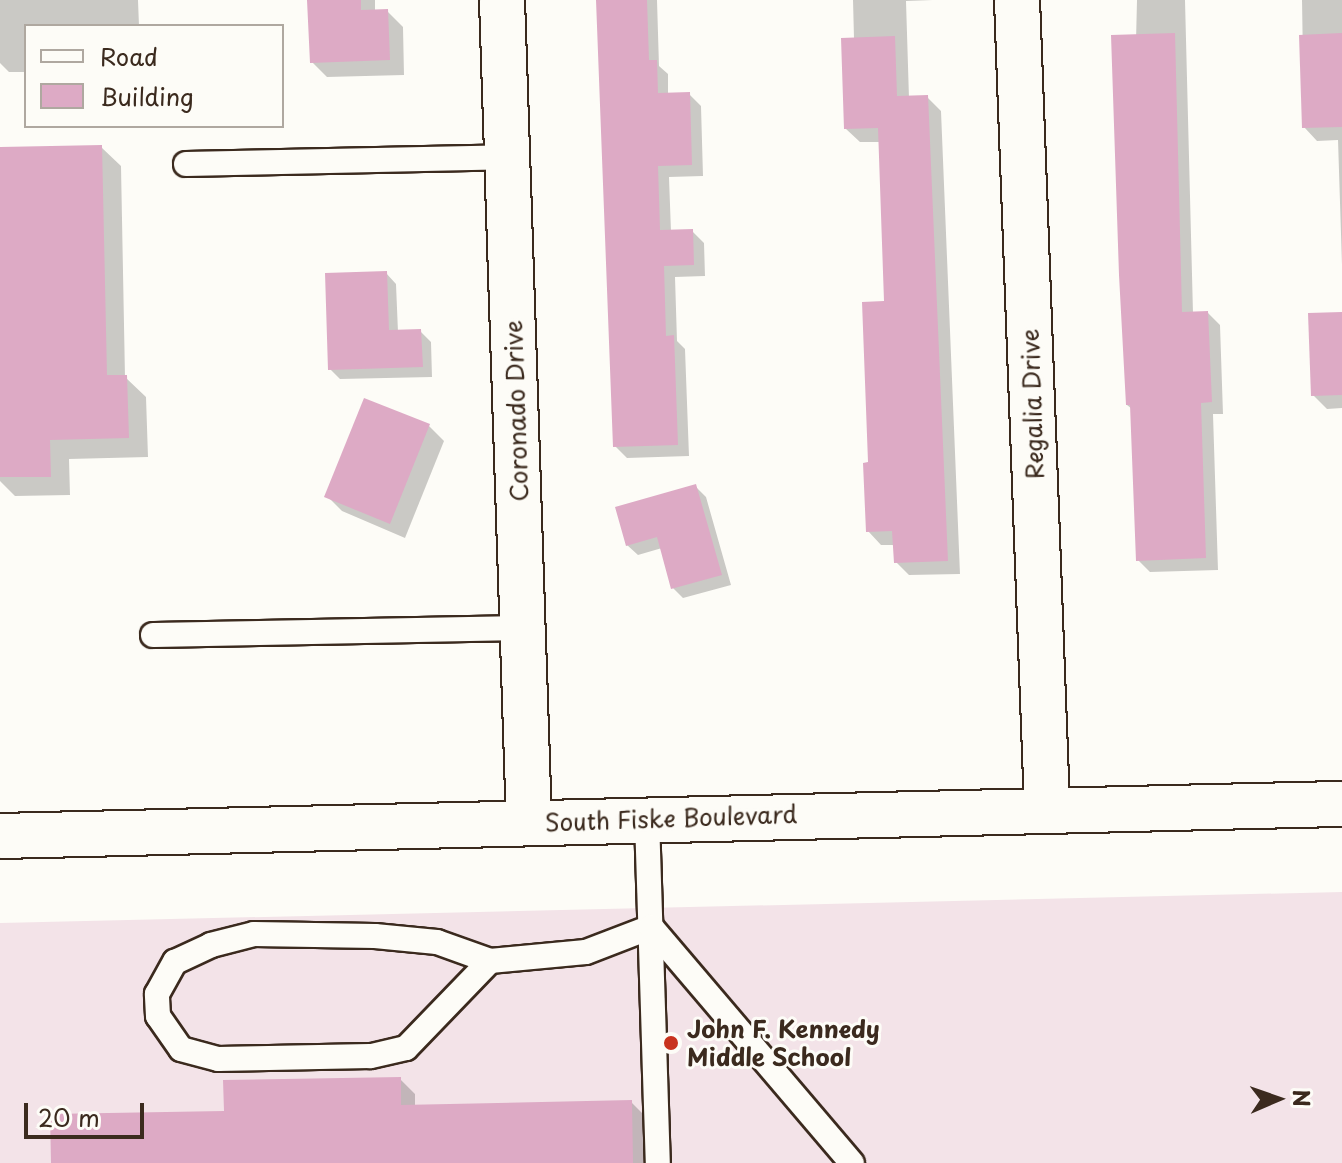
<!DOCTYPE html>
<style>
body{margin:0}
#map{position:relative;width:1342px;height:1163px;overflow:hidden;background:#fdfcf7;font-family:"Playpen Sans",sans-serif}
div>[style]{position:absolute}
.built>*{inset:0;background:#f3e3e8}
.shadow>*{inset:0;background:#0003}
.building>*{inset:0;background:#ddaac5}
.roads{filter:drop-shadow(2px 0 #3b2a1e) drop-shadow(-2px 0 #3b2a1e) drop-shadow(0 2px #3b2a1e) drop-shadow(0 -2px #3b2a1e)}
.service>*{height:24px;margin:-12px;padding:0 12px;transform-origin:12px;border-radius:12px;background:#fdfcf7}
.minor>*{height:44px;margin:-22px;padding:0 22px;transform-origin:22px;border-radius:22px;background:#fdfcf7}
.secondary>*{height:44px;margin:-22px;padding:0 22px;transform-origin:22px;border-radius:22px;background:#fdfcf7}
.dots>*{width:22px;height:22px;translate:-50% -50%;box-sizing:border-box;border:4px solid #fdfcf7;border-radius:50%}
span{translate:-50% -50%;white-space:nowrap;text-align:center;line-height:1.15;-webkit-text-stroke:6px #fdfcf7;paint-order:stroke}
.street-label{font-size:24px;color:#3b2a1e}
.poi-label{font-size:24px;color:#3b2a1e;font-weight:700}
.left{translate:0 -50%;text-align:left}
.legend{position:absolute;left:24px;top:24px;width:260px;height:104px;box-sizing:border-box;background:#fdfcf7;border:2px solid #afa8a0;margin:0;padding:10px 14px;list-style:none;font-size:24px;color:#3b2a1e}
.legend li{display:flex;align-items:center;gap:16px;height:40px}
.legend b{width:40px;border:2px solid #afa8a0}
.north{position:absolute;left:1238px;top:1059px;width:80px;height:80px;-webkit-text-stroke:6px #fdfcf7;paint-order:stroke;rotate:88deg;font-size:22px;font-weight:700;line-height:32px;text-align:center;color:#3b2a1e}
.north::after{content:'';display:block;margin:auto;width:28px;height:36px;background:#3b2a1e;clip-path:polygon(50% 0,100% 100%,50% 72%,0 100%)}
.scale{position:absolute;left:24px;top:1103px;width:120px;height:36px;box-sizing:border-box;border:4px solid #3b2a1e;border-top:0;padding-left:10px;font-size:24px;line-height:28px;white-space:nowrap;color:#3b2a1e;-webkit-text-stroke:6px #fdfcf7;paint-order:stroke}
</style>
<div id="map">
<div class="built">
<i style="clip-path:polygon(1342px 892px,1342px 1163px,0 1163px,0 923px)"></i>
</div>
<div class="shadow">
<i style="clip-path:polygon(0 0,138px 0,139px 26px,26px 26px,26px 72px,9px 72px,0 63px)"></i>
<i style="clip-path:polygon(309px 0,375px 0,375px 12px,387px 11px,403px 27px,404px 75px,327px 77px,312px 62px)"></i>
<i style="clip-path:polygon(597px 0,657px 0,659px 66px,668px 74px,668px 95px,689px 94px,701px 106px,703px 176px,669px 177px,671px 232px,692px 231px,704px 243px,705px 276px,675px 277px,677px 341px,685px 349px,689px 456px,627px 458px,615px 446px)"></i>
<i style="clip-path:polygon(853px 0,933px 0,906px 1px,909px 98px,927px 97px,941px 111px,960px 574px,909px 575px,896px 562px,895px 545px,881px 545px,868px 531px,870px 464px,887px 303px,881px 142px,860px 142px,846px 129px,854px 39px)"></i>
<i style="clip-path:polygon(1137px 0,1185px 0,1193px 313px,1208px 313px,1220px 325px,1223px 414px,1213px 414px,1218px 570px,1150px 572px,1138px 560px,1132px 409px,1127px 405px)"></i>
<i style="clip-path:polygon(1302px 0,1342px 0,1342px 265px,1338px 140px,1317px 141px,1304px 127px)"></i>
<i style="clip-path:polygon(101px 147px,121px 166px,125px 377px,146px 397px,148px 457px,69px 459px,70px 495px,15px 496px,0 481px,0 149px)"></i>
<i style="clip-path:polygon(386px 273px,396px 284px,398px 332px,420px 331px,431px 342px,432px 377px,340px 379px,330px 369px)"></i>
<i style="clip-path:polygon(1342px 314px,1342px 408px,1327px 409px,1313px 395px)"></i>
<i style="clip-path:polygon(429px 426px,444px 441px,405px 538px,342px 511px,327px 496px)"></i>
<i style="clip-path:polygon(696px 487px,706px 497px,731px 585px,683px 598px,673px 588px,662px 548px,638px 555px,627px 545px)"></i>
<i style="clip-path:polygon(400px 1079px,415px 1094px,415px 1107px,631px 1102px,647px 1118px,647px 1163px,53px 1163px,226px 1113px)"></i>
</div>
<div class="building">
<i style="clip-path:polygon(307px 0,361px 0,361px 10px,388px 9px,390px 60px,310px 63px)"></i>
<i style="clip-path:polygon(596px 0,647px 0,649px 60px,657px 60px,658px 93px,690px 92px,692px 165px,658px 166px,660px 230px,693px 229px,694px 265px,664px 266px,666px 336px,674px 335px,678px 445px,613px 447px)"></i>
<i style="clip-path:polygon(1175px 33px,1182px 312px,1208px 311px,1212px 402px,1201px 403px,1206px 558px,1136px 561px,1130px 405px,1126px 405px,1119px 275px,1111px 35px)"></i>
<i style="clip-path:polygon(1342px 33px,1342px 127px,1302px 128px,1299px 35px)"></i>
<i style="clip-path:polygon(895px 36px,897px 96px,928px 95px,948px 561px,894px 563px,892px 531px,866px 532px,863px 463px,868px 462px,862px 302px,884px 301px,878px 128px,844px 129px,841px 38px)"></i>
<i style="clip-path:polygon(102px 145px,107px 375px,127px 375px,129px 438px,50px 440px,51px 477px,0 477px,0 147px)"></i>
<i style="clip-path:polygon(387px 271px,389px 330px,421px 329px,423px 367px,328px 370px,325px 273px)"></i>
<i style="clip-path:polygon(1342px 312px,1342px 395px,1311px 396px,1308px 313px)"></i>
<i style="clip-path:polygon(364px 398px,430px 424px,390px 524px,324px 497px)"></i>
<i style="clip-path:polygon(696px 484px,722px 575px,671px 589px,657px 537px,626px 546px,615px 507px)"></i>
<i style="clip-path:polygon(401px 1077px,401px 1105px,632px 1100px,633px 1163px,51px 1163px,50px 1114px,224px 1111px,223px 1080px)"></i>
</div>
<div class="roads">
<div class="service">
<i style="left:186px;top:164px;width:321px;rotate:-1.2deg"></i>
<i style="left:153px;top:635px;width:370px;rotate:-1.1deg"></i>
<i style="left:647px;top:819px;width:344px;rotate:88.2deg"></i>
<i style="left:490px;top:961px;width:121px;rotate:134deg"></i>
<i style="left:406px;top:1048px;width:37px;rotate:167deg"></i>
<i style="left:370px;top:1056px;width:152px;rotate:178.9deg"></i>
<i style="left:218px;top:1059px;width:38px;rotate:-165deg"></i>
<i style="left:181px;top:1049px;width:40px;rotate:-124.9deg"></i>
<i style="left:158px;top:1016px;width:22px;rotate:-93deg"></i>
<i style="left:157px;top:994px;width:37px;rotate:-61deg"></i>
<i style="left:175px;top:962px;width:40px;rotate:-25deg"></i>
<i style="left:211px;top:945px;width:44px;rotate:-14.3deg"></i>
<i style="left:254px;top:934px;width:121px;rotate:0.9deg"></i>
<i style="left:375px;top:936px;width:62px;rotate:5.5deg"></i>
<i style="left:437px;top:942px;width:56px;rotate:19.7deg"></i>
<i style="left:490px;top:961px;width:96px;rotate:-5.4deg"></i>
<i style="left:586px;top:952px;width:70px;rotate:-21deg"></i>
<i style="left:651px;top:927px;width:310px;rotate:49.6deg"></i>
</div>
<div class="minor">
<i style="left:502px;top:0;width:822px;rotate:88.12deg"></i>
<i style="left:1017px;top:0;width:809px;rotate:87.87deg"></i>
</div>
<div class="secondary">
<i style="left:0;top:836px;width:1342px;rotate:-1.37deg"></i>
</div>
</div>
<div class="dots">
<i style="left:671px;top:1043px;background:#c8321e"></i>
</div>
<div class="street-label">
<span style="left:1032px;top:404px;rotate:-92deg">Regalia Drive</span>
<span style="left:516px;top:411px;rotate:-92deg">Coronado Drive</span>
<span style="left:671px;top:818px;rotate:-2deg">South Fiske Boulevard</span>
</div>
<div class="poi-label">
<span class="left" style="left:687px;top:1043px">John F. Kennedy<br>Middle School</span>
</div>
<ul class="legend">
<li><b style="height:10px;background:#fdfcf7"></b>Road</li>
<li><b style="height:22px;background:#ddaac5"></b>Building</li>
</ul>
<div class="north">N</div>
<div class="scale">20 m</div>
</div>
